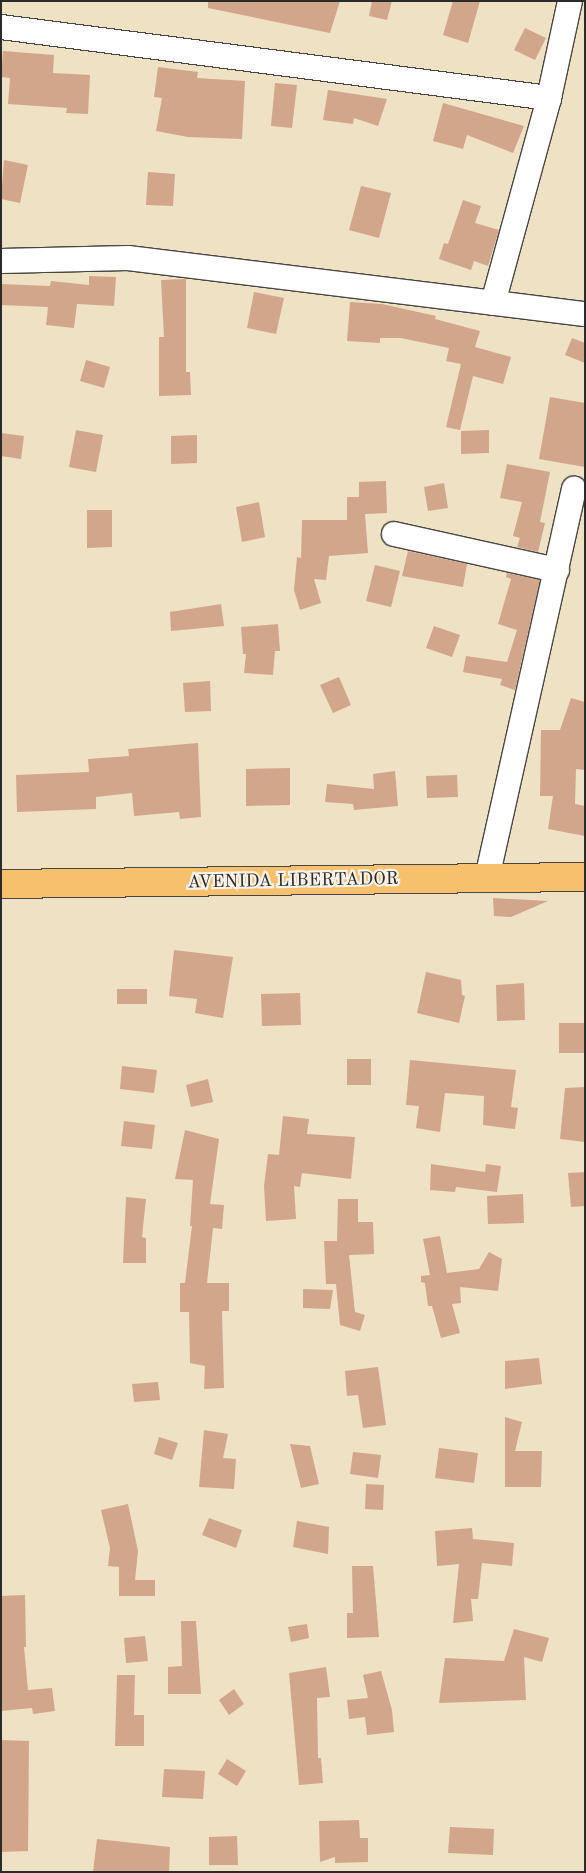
<!DOCTYPE html>
<style>
body{margin:0}
#map{position:relative;width:586px;height:1873px;overflow:hidden;background:#efe1c3;font-family:"Old Standard TT",serif}
div>[style]{position:absolute}
.building>*{inset:0;background:#d2a68b}
.roads{filter:drop-shadow(1px 0 #484642) drop-shadow(-1px 0 #484642) drop-shadow(0 1px #484642) drop-shadow(0 -1px #484642)}
.minor>*{height:24px;margin:-12px;padding:0 12px;transform-origin:12px;border-radius:12px;background:#fff}
.highway>*{height:28px;margin:-14px;padding:0 14px;transform-origin:14px;border-radius:14px;background:#f7c06c}
span{translate:-50% -50%;white-space:nowrap;text-align:center;line-height:1.15;-webkit-text-stroke:4.5px #f7f3e8;paint-order:stroke}
.street-label{font-size:18px;color:#2b2b2b}
.frame{position:absolute;inset:0;border:2px solid #2b2b2b;pointer-events:none}
</style>
<div id="map">
<div class="building">
<i style="clip-path:polygon(208px 1px,340px 1px,330px 33px,208px 8px)"></i>
<i style="clip-path:polygon(372px 1px,392px 1px,387px 20px,369px 16px)"></i>
<i style="clip-path:polygon(453px 1px,480px 1px,468px 43px,443px 35px)"></i>
<i style="clip-path:polygon(525px 28px,546px 38px,535px 60px,514px 50px)"></i>
<i style="clip-path:polygon(3px 51px,54px 55px,53px 73px,90px 75px,88px 114px,66px 113px,67px 108px,8px 104px,10px 78px,1px 77px)"></i>
<i style="clip-path:polygon(158px 67px,198px 72px,197px 78px,245px 81px,242px 139px,188px 137px,156px 131px,162px 98px,154px 97px)"></i>
<i style="clip-path:polygon(275px 83px,297px 85px,292px 128px,271px 126px)"></i>
<i style="clip-path:polygon(328px 90px,387px 99px,378px 126px,354px 118px,353px 124px,323px 120px)"></i>
<i style="clip-path:polygon(443px 103px,524px 126px,513px 153px,467px 135px,463px 149px,433px 141px)"></i>
<i style="clip-path:polygon(4px 160px,28px 165px,20px 203px,1px 199px)"></i>
<i style="clip-path:polygon(148px 172px,175px 174px,173px 206px,146px 205px)"></i>
<i style="clip-path:polygon(361px 186px,391px 193px,379px 238px,349px 230px)"></i>
<i style="clip-path:polygon(463px 200px,481px 206px,475px 223px,499px 230px,488px 266px,474px 261px,471px 270px,439px 259px,444px 243px,448px 244px)"></i>
<i style="clip-path:polygon(89px 276px,116px 277px,114px 306px,77px 304px,74px 328px,46px 325px,48px 307px,1px 305px,1px 284px,50px 286px,51px 281px,89px 285px)"></i>
<i style="clip-path:polygon(186px 279px,186px 372px,190px 372px,191px 395px,159px 396px,159px 337px,164px 337px,161px 280px)"></i>
<i style="clip-path:polygon(254px 292px,284px 298px,276px 334px,247px 328px)"></i>
<i style="clip-path:polygon(350px 302px,382px 304px,436px 316px,435px 319px,480px 331px,475px 347px,511px 357px,503px 384px,473px 376px,460px 430px,446px 427px,461px 364px,446px 361px,449px 348px,401px 338px,380px 338px,380px 343px,347px 341px)"></i>
<i style="clip-path:polygon(572px 338px,585px 343px,585px 363px,565px 355px)"></i>
<i style="clip-path:polygon(86px 360px,110px 367px,104px 388px,80px 381px)"></i>
<i style="clip-path:polygon(550px 397px,585px 403px,585px 467px,539px 459px)"></i>
<i style="clip-path:polygon(76px 430px,103px 435px,96px 472px,69px 467px)"></i>
<i style="clip-path:polygon(489px 430px,489px 453px,461px 454px,461px 431px)"></i>
<i style="clip-path:polygon(1px 433px,24px 436px,21px 459px,1px 456px)"></i>
<i style="clip-path:polygon(197px 435px,197px 463px,171px 464px,171px 436px)"></i>
<i style="clip-path:polygon(507px 464px,550px 472px,540px 522px,545px 523px,538px 552px,517px 547px,520px 538px,513px 536px,522px 502px,500px 498px)"></i>
<i style="clip-path:polygon(386px 481px,387px 513px,365px 514px,368px 553px,329px 556px,326px 580px,314px 579px,321px 603px,300px 610px,294px 590px,297px 557px,301px 558px,302px 520px,347px 520px,347px 497px,359px 497px,359px 482px)"></i>
<i style="clip-path:polygon(444px 483px,448px 508px,428px 511px,424px 487px)"></i>
<i style="clip-path:polygon(259px 502px,265px 537px,242px 542px,236px 507px)"></i>
<i style="clip-path:polygon(87px 510px,112px 510px,112px 547px,87px 548px)"></i>
<i style="clip-path:polygon(408px 551px,467px 564px,463px 587px,402px 576px)"></i>
<i style="clip-path:polygon(375px 565px,400px 571px,391px 607px,366px 601px)"></i>
<i style="clip-path:polygon(507px 573px,540px 580px,515px 690px,500px 685px,502px 679px,463px 672px,466px 656px,507px 662px,517px 630px,498px 624px,511px 579px,506px 577px)"></i>
<i style="clip-path:polygon(221px 604px,224px 626px,171px 631px,170px 612px)"></i>
<i style="clip-path:polygon(278px 624px,280px 651px,275px 651px,273px 675px,244px 673px,246px 654px,243px 654px,241px 627px)"></i>
<i style="clip-path:polygon(434px 626px,460px 635px,452px 657px,426px 648px)"></i>
<i style="clip-path:polygon(339px 677px,351px 705px,333px 713px,320px 685px)"></i>
<i style="clip-path:polygon(210px 681px,211px 711px,185px 712px,183px 683px)"></i>
<i style="clip-path:polygon(571px 698px,585px 702px,585px 770px,576px 769px,575px 804px,585px 806px,585px 836px,548px 829px,553px 796px,540px 796px,541px 730px,560px 730px)"></i>
<i style="clip-path:polygon(198px 743px,201px 817px,180px 819px,179px 812px,134px 816px,132px 793px,96px 797px,96px 809px,17px 812px,16px 775px,89px 772px,88px 759px,129px 756px,128px 749px)"></i>
<i style="clip-path:polygon(290px 768px,290px 805px,246px 806px,246px 769px)"></i>
<i style="clip-path:polygon(395px 771px,398px 806px,354px 810px,353px 804px,325px 802px,327px 784px,374px 789px,373px 774px)"></i>
<i style="clip-path:polygon(457px 775px,458px 797px,427px 798px,426px 776px)"></i>
<i style="clip-path:polygon(493px 898px,548px 901px,511px 917px,494px 916px)"></i>
<i style="clip-path:polygon(174px 950px,233px 957px,223px 1018px,195px 1013px,197px 999px,169px 996px)"></i>
<i style="clip-path:polygon(426px 972px,461px 980px,462px 995px,465px 996px,459px 1023px,417px 1013px)"></i>
<i style="clip-path:polygon(524px 983px,525px 1020px,497px 1021px,496px 985px)"></i>
<i style="clip-path:polygon(117px 989px,147px 989px,147px 1004px,117px 1004px)"></i>
<i style="clip-path:polygon(300px 993px,301px 1025px,262px 1026px,261px 994px)"></i>
<i style="clip-path:polygon(559px 1023px,585px 1023px,585px 1053px,559px 1053px)"></i>
<i style="clip-path:polygon(347px 1059px,371px 1059px,371px 1085px,347px 1085px)"></i>
<i style="clip-path:polygon(410px 1060px,516px 1070px,511px 1107px,518px 1108px,515px 1129px,483px 1125px,484px 1096px,445px 1093px,440px 1132px,416px 1128px,419px 1106px,406px 1105px)"></i>
<i style="clip-path:polygon(122px 1066px,157px 1070px,154px 1093px,120px 1089px)"></i>
<i style="clip-path:polygon(208px 1079px,213px 1102px,191px 1107px,186px 1085px)"></i>
<i style="clip-path:polygon(585px 1087px,585px 1142px,560px 1139px,565px 1088px)"></i>
<i style="clip-path:polygon(283px 1116px,309px 1119px,307px 1134px,355px 1137px,351px 1179px,302px 1173px,300px 1187px,294px 1186px,296px 1219px,266px 1221px,264px 1186px,268px 1154px,279px 1155px)"></i>
<i style="clip-path:polygon(124px 1121px,155px 1125px,152px 1149px,121px 1146px)"></i>
<i style="clip-path:polygon(185px 1130px,219px 1139px,210px 1204px,224px 1205px,222px 1229px,213px 1228px,207px 1283px,229px 1283px,229px 1311px,222px 1311px,224px 1388px,204px 1389px,205px 1366px,190px 1363px,189px 1312px,180px 1312px,180px 1283px,185px 1283px,192px 1226px,190px 1226px,193px 1180px,175px 1179px)"></i>
<i style="clip-path:polygon(431px 1164px,485px 1172px,486px 1164px,501px 1166px,497px 1192px,456px 1187px,455px 1192px,430px 1190px)"></i>
<i style="clip-path:polygon(585px 1172px,585px 1206px,571px 1207px,568px 1173px)"></i>
<i style="clip-path:polygon(523px 1194px,524px 1223px,488px 1224px,487px 1196px)"></i>
<i style="clip-path:polygon(126px 1197px,146px 1199px,142px 1237px,146px 1238px,146px 1263px,123px 1263px)"></i>
<i style="clip-path:polygon(338px 1199px,358px 1199px,358px 1222px,373px 1222px,374px 1254px,349px 1255px,355px 1312px,365px 1315px,360px 1331px,340px 1325px,336px 1284px,326px 1284px,324px 1241px,337px 1241px)"></i>
<i style="clip-path:polygon(440px 1236px,447px 1273px,479px 1269px,489px 1252px,502px 1259px,498px 1291px,460px 1287px,461px 1303px,452px 1304px,460px 1333px,441px 1338px,432px 1306px,428px 1306px,425px 1283px,421px 1282px,421px 1276px,430px 1275px,423px 1239px)"></i>
<i style="clip-path:polygon(303px 1289px,333px 1290px,330px 1309px,303px 1308px)"></i>
<i style="clip-path:polygon(539px 1358px,542px 1384px,505px 1389px,505px 1361px)"></i>
<i style="clip-path:polygon(378px 1367px,386px 1425px,363px 1428px,358px 1395px,347px 1396px,345px 1371px)"></i>
<i style="clip-path:polygon(158px 1382px,160px 1400px,134px 1402px,132px 1384px)"></i>
<i style="clip-path:polygon(505px 1417px,522px 1422px,515px 1451px,542px 1451px,541px 1487px,505px 1487px)"></i>
<i style="clip-path:polygon(204px 1430px,228px 1434px,223px 1458px,236px 1459px,234px 1489px,199px 1487px)"></i>
<i style="clip-path:polygon(159px 1437px,178px 1443px,172px 1460px,154px 1454px)"></i>
<i style="clip-path:polygon(290px 1444px,310px 1446px,319px 1484px,301px 1488px)"></i>
<i style="clip-path:polygon(439px 1448px,478px 1453px,474px 1483px,435px 1478px)"></i>
<i style="clip-path:polygon(353px 1452px,381px 1455px,378px 1478px,350px 1474px)"></i>
<i style="clip-path:polygon(366px 1484px,384px 1485px,383px 1510px,365px 1509px)"></i>
<i style="clip-path:polygon(128px 1504px,138px 1551px,135px 1580px,155px 1580px,155px 1596px,119px 1596px,119px 1567px,108px 1566px,110px 1548px,101px 1510px)"></i>
<i style="clip-path:polygon(209px 1518px,242px 1530px,236px 1548px,202px 1535px)"></i>
<i style="clip-path:polygon(297px 1521px,329px 1527px,328px 1554px,293px 1547px)"></i>
<i style="clip-path:polygon(472px 1528px,473px 1539px,514px 1543px,512px 1566px,482px 1563px,478px 1599px,471px 1599px,473px 1621px,453px 1623px,459px 1564px,437px 1566px,435px 1531px)"></i>
<i style="clip-path:polygon(352px 1566px,373px 1566px,379px 1637px,347px 1638px,347px 1613px,353px 1613px)"></i>
<i style="clip-path:polygon(25px 1595px,26px 1647px,24px 1647px,28px 1690px,52px 1688px,55px 1711px,33px 1714px,32px 1708px,1px 1711px,1px 1596px)"></i>
<i style="clip-path:polygon(181px 1621px,196px 1621px,201px 1694px,168px 1694px,168px 1667px,182px 1666px)"></i>
<i style="clip-path:polygon(307px 1624px,309px 1638px,291px 1642px,288px 1627px)"></i>
<i style="clip-path:polygon(514px 1629px,549px 1638px,542px 1662px,524px 1657px,526px 1700px,439px 1703px,445px 1658px,504px 1661px)"></i>
<i style="clip-path:polygon(145px 1636px,148px 1661px,126px 1663px,124px 1638px)"></i>
<i style="clip-path:polygon(326px 1667px,330px 1697px,317px 1698px,318px 1758px,321px 1758px,323px 1783px,299px 1785px,289px 1673px)"></i>
<i style="clip-path:polygon(381px 1671px,392px 1710px,394px 1732px,367px 1735px,365px 1717px,349px 1719px,347px 1700px,368px 1698px,363px 1675px)"></i>
<i style="clip-path:polygon(117px 1675px,135px 1675px,134px 1715px,144px 1715px,144px 1746px,115px 1746px)"></i>
<i style="clip-path:polygon(234px 1689px,244px 1704px,229px 1715px,219px 1700px)"></i>
<i style="clip-path:polygon(1px 1740px,29px 1741px,28px 1851px,1px 1852px)"></i>
<i style="clip-path:polygon(227px 1759px,246px 1771px,237px 1786px,218px 1774px)"></i>
<i style="clip-path:polygon(164px 1769px,205px 1771px,203px 1799px,162px 1797px)"></i>
<i style="clip-path:polygon(359px 1820px,360px 1838px,368px 1838px,368px 1862px,335px 1863px,335px 1857px,320px 1862px,319px 1821px)"></i>
<i style="clip-path:polygon(450px 1827px,494px 1829px,493px 1855px,448px 1853px)"></i>
<i style="clip-path:polygon(237px 1836px,238px 1865px,209px 1865px,209px 1837px)"></i>
<i style="clip-path:polygon(97px 1839px,170px 1847px,169px 1872px,93px 1872px)"></i>
</div>
<div class="roads">
<div class="minor">
<i style="left:1px;top:27px;width:553px;rotate:7.38deg"></i>
<i style="left:1px;top:261px;width:127px;rotate:-1.4deg"></i>
<i style="left:128px;top:258px;width:460px;rotate:7deg"></i>
<i style="left:493px;top:303px;width:213px;rotate:-74.7deg"></i>
<i style="left:549px;top:98px;width:99px;rotate:-77.8deg"></i>
<i style="left:394px;top:534px;width:167px;rotate:12.5deg"></i>
<i style="left:487px;top:878px;width:399px;rotate:-77.4deg"></i>
</div>
<div class="highway">
<i style="left:1px;top:884px;width:584px;rotate:-0.69deg"></i>
</div>
</div>
<div class="street-label">
<span style="left:293px;top:881px;rotate:-1deg">AVENIDA LIBERTADOR</span>
</div>
<div class="frame"></div>
</div>
